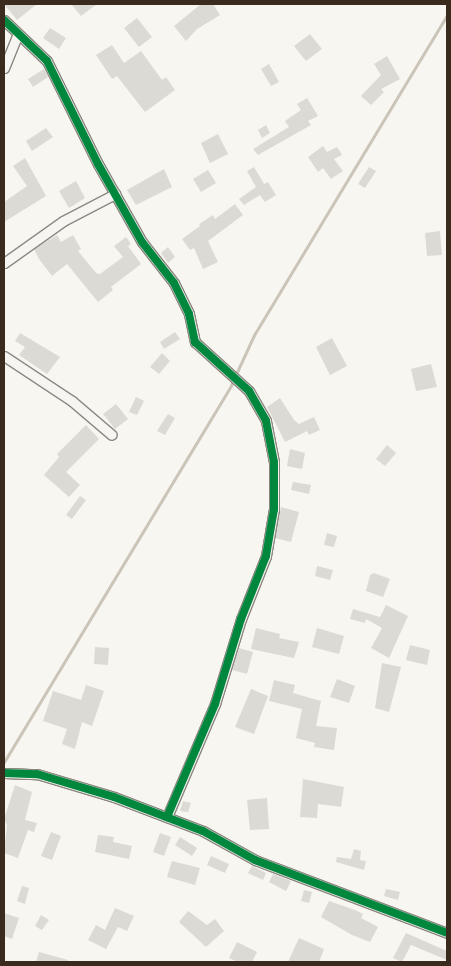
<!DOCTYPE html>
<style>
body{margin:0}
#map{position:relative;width:451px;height:966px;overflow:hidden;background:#f8f6f0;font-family:Dekko,sans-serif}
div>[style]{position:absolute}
.stream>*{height:3px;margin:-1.5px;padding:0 1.5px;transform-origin:1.5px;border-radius:1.5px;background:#cac4b9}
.building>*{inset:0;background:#dcdad5}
.roads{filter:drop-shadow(1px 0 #8b8781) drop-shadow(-1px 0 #8b8781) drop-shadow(0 1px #8b8781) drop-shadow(0 -1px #8b8781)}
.street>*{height:9px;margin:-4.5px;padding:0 4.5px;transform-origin:4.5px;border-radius:4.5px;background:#f6f5f1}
.cycleway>*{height:8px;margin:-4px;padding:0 4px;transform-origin:4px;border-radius:4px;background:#00873e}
span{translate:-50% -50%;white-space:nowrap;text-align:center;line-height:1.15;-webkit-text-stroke:4px #fbf7ec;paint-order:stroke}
.frame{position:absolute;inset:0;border:5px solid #3b2a1e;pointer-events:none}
</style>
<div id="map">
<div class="stream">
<i style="left:4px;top:762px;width:440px;rotate:-58.9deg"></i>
<i style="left:231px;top:385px;width:55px;rotate:-65.3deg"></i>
<i style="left:254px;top:335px;width:374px;rotate:-58.9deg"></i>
</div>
<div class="building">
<i style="clip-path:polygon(4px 4px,37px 4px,17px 20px)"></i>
<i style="clip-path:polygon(71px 4px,97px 4px,81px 16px)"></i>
<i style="clip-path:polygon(201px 4px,213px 4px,220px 15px,197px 29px,186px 41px,174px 26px)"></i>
<i style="clip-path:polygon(137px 18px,152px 37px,139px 47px,124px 28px)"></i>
<i style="clip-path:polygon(50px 28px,66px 38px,59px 49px,43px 38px)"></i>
<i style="clip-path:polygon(310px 34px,322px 49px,306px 61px,294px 46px)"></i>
<i style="clip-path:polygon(112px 45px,124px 63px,141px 51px,162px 80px,166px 77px,175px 90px,145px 112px,117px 76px,112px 79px,96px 55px)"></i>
<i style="clip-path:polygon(387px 56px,400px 79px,381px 89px,384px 92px,371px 105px,361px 96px,381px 75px,374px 64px)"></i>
<i style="clip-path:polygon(269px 64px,279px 82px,271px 86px,261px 69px)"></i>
<i style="clip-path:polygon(44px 69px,48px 77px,33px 87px,28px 79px)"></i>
<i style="clip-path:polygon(307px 98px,318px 116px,308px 121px,311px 125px,258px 155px,253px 149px,289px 127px,285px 121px,301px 110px,297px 104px)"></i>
<i style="clip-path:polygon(266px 125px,270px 133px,262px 138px,258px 130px)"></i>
<i style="clip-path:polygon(46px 128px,53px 137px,32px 151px,26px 141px)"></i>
<i style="clip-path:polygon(218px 134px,228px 154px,210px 163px,201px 143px)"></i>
<i style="clip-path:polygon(323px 146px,327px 152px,337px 147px,342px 155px,334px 159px,343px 171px,331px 179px,323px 168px,318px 172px,308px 157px)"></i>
<i style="clip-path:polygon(25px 158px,46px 196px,4px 222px,4px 202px,27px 186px,13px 166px)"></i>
<i style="clip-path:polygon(254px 167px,264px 184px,268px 182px,276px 195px,265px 202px,260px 195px,244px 205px,239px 199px,256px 187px,247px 171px)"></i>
<i style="clip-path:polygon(369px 167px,376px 171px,365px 188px,358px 184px)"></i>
<i style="clip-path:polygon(164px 169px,172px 187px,136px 205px,127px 190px)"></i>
<i style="clip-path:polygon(208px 170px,216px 183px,201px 192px,193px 179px)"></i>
<i style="clip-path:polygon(76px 181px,85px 198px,69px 208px,59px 191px)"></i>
<i style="clip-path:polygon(235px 204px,243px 215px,208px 241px,218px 262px,203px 269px,194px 248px,190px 250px,182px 239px,200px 226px,199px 224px,213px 215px,215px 219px)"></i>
<i style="clip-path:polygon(440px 231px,442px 255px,427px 256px,425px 233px)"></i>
<i style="clip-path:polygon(57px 235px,61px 242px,73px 235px,81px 249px,78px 251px,96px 273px,100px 274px,123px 257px,114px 246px,126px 237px,131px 244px,128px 246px,141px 264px,111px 287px,113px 290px,98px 302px,67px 264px,52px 276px,39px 259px,34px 249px)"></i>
<i style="clip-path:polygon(168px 247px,175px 257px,168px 263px,161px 253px)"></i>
<i style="clip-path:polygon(175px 332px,180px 339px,164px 349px,160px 342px)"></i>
<i style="clip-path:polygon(20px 333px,60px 357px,47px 374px,19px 355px,25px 347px,15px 341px)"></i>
<i style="clip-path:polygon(332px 338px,347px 366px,330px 375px,316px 347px)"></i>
<i style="clip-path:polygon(162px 353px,170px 361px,159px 374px,150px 367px)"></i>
<i style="clip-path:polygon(431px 364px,437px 387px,416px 391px,411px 369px)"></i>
<i style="clip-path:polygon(136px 397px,144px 401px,137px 415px,129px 412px)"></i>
<i style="clip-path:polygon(280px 398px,294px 420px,299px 424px,314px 417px,320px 430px,309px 435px,307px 431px,285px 442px,267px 407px)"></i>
<i style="clip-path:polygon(116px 404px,128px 419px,115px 429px,103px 414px)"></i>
<i style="clip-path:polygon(168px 414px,175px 418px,165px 435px,157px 431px)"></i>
<i style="clip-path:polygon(86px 425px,99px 439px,66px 472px,80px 485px,69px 497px,44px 475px,59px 457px,57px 454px)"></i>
<i style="clip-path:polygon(387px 445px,396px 453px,385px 466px,376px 459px)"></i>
<i style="clip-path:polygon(290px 449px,305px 453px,302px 469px,287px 466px)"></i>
<i style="clip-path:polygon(293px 482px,311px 485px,309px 494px,291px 490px)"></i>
<i style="clip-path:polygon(80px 496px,86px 500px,72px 519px,66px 515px)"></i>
<i style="clip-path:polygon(281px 507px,299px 512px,291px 542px,275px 538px)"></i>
<i style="clip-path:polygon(327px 533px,337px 536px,334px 547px,324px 545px)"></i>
<i style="clip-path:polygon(317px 566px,333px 570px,330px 580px,315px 576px)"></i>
<i style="clip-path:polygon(374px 573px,390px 579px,383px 597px,366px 591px,370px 575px)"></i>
<i style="clip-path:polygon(386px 605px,408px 616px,389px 658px,371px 648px,382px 628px,366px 619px,365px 623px,350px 619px,353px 609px,380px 617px)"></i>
<i style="clip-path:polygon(256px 628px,280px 634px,279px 638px,299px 642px,294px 658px,251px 649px)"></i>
<i style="clip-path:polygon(317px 628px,344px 636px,339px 654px,312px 647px)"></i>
<i style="clip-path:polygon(410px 645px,430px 650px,427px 665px,406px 660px)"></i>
<i style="clip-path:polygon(95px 647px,109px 648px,108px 665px,94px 664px)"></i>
<i style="clip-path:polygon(239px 648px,253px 652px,247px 674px,232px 670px)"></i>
<i style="clip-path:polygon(382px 663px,401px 667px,389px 712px,375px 708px)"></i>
<i style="clip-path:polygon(337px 679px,355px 686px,349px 703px,330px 697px)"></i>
<i style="clip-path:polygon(274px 680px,295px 685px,293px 693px,321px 701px,316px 726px,337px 728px,334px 750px,314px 747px,315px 743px,296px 738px,302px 709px,269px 701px)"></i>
<i style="clip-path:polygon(86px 685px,104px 691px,92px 726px,82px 722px,75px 749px,62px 744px,67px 729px,43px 721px,53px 691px,81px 700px)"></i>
<i style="clip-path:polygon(251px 689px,268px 696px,254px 734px,235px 727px)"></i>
<i style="clip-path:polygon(303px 779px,344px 787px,341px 807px,318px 804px,317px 818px,300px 817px)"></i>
<i style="clip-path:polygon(15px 785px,32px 792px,25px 820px,37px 823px,34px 832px,28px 830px,18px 858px,4px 853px,7px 825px,4px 819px)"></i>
<i style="clip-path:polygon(267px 798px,269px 829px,250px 830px,247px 800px)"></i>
<i style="clip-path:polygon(183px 801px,191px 803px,188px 812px,180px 811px)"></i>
<i style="clip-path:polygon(51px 832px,61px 836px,52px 860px,41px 856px)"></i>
<i style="clip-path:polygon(160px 833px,171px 837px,164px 856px,153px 852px)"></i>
<i style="clip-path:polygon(98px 835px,114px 837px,113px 842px,132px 846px,129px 859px,95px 852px)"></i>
<i style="clip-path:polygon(180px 837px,197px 848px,192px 856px,175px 845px)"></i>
<i style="clip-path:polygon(354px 849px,361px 851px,360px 860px,366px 861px,364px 870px,336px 862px,337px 857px,351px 859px)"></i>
<i style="clip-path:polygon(211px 856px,229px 864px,225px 873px,207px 865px)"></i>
<i style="clip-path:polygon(172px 861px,200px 868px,195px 885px,167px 877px)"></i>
<i style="clip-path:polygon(252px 866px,266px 873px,263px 880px,248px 873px)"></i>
<i style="clip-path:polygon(273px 874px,291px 881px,286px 891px,269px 882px)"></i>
<i style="clip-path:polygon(22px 886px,29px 888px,25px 904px,17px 901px)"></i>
<i style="clip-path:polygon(386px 889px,400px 892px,398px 900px,384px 896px)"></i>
<i style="clip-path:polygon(304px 890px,312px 892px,309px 903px,301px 901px)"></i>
<i style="clip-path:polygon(329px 901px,355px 910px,363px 914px,361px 918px,378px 927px,370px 942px,352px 935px,321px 917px)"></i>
<i style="clip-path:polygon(115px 908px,134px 916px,127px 931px,118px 927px,106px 949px,88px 940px,96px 925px,105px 930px)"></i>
<i style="clip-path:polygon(188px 911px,207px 925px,215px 919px,224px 931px,206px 947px,179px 922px)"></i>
<i style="clip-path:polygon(4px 913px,19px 918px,12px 939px,4px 936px)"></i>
<i style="clip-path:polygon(41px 915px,49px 920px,42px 930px,35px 926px)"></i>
<i style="clip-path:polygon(406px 933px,447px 951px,447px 960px,411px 945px,402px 962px,393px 958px)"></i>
<i style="clip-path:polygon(299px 938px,324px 949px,319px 962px,288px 962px)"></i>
<i style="clip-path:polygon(237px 942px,257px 952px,252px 962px,238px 962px,229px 958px)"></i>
<i style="clip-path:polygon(39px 952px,68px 960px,67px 962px,36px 962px)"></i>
</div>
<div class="roads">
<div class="street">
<i style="left:4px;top:20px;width:59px;rotate:43.6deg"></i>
<i style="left:47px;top:61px;width:115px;rotate:63.7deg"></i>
<i style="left:98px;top:164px;width:90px;rotate:60.6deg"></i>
<i style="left:142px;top:242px;width:52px;rotate:52deg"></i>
<i style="left:174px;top:283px;width:34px;rotate:64deg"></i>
<i style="left:189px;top:314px;width:29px;rotate:78deg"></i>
<i style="left:195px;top:342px;width:73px;rotate:42.2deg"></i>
<i style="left:249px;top:391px;width:34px;rotate:60deg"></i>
<i style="left:266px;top:421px;width:42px;rotate:79deg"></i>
<i style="left:274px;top:462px;width:47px;rotate:90deg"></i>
<i style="left:274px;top:509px;width:48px;rotate:99.7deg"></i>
<i style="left:266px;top:556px;width:68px;rotate:111.6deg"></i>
<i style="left:241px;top:619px;width:89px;rotate:107deg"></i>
<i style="left:215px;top:704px;width:123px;rotate:113deg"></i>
<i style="left:4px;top:68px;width:37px;rotate:-68deg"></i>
<i style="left:4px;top:263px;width:72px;rotate:-35.4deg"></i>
<i style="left:63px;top:221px;width:59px;rotate:-27.4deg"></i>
<i style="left:4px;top:356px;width:82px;rotate:33.5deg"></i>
<i style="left:72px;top:401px;width:52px;rotate:40.4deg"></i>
<i style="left:4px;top:773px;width:33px;rotate:2deg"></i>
<i style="left:37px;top:774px;width:80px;rotate:16.6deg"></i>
<i style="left:114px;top:797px;width:95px;rotate:20.9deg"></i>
<i style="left:203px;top:831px;width:60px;rotate:29.1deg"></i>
<i style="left:255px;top:860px;width:205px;rotate:20.8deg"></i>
</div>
</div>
<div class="cycleway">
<i style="left:4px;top:20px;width:59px;rotate:43.6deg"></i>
<i style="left:47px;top:61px;width:115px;rotate:63.7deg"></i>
<i style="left:98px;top:164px;width:90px;rotate:60.6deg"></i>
<i style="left:142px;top:242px;width:52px;rotate:52deg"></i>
<i style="left:174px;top:283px;width:34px;rotate:64deg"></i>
<i style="left:189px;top:314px;width:29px;rotate:78deg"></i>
<i style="left:195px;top:342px;width:73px;rotate:42.2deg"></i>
<i style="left:249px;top:391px;width:34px;rotate:60deg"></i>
<i style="left:266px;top:421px;width:42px;rotate:79deg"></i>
<i style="left:274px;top:462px;width:47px;rotate:90deg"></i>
<i style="left:274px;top:509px;width:48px;rotate:99.7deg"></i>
<i style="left:266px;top:556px;width:68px;rotate:111.6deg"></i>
<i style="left:241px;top:619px;width:89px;rotate:107deg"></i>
<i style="left:215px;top:704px;width:123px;rotate:113deg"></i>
<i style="left:4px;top:773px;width:33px;rotate:2deg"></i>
<i style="left:37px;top:774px;width:80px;rotate:16.6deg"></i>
<i style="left:114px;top:797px;width:95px;rotate:20.9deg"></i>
<i style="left:203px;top:831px;width:60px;rotate:29.1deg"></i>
<i style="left:255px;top:860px;width:205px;rotate:20.8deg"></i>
</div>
<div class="frame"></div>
</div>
